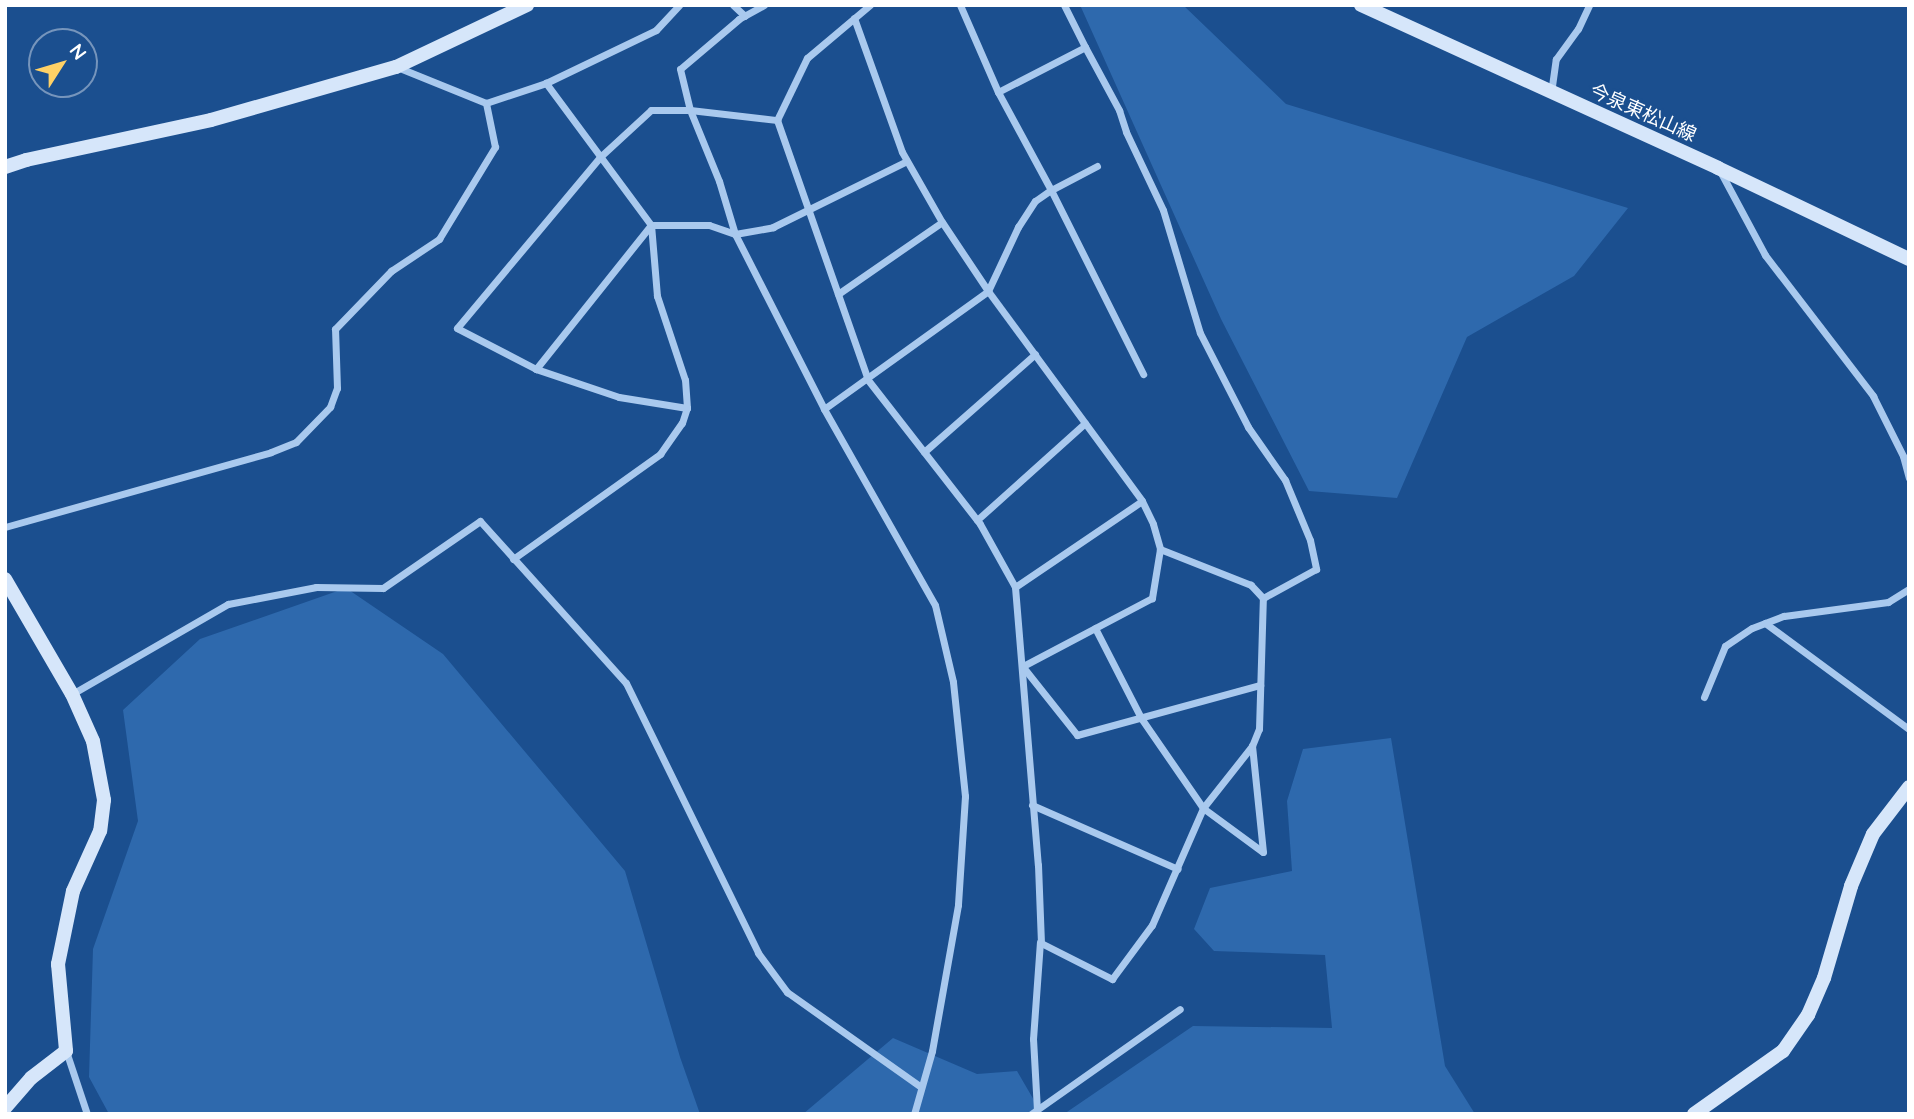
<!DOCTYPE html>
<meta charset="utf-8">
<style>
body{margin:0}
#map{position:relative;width:1914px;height:1119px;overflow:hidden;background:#1b4f8f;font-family:Quicksand,"Noto Sans JP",sans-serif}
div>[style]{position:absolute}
.green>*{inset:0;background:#2e69ad}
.street>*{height:7px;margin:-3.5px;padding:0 3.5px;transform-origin:3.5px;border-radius:3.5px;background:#a9c9ee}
.secondary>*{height:14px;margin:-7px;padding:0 7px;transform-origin:7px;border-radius:7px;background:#d6e6fa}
span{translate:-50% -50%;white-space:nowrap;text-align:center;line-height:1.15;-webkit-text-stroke:5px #1b4f8f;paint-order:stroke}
.street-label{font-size:19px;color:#fff}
.frame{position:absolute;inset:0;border:7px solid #fff;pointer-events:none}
.north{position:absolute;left:28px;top:28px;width:70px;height:70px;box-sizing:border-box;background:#1b4f8f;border:2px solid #7695bc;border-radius:50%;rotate:53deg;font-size:19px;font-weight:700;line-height:28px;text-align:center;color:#fff}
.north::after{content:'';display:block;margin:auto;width:24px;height:32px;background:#ffd166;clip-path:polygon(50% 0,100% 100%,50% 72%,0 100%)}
</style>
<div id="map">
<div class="green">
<i style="clip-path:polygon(1080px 5px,1183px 5px,1286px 104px,1628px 208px,1574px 276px,1467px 337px,1397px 498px,1309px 491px,1221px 319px)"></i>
<i style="clip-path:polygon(346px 588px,443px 654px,625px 871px,680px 1057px,700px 1114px,109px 1114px,89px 1077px,93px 949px,138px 821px,123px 710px,200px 639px)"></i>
<i style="clip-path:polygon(1391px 738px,1445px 1066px,1475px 1114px,1064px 1114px,1193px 1026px,1332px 1028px,1325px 955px,1214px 951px,1194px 929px,1210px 888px,1292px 871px,1287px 801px,1303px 749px)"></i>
<i style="clip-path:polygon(893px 1038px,977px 1074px,1017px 1071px,1042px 1114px,803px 1114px)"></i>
</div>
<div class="street">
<i style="left:733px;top:5px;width:16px;rotate:43deg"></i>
<i style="left:764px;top:5px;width:29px;rotate:151deg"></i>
<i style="left:739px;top:19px;width:77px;rotate:139.7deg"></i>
<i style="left:680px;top:69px;width:42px;rotate:76.3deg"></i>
<i style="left:690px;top:110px;width:77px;rotate:67.8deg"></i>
<i style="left:719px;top:181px;width:55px;rotate:73.2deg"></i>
<i style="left:735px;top:234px;width:196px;rotate:63deg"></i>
<i style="left:824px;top:409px;width:225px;rotate:60.5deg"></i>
<i style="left:935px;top:605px;width:79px;rotate:76.8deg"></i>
<i style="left:953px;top:682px;width:115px;rotate:84deg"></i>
<i style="left:965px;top:796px;width:109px;rotate:93.7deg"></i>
<i style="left:958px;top:905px;width:148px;rotate:100.1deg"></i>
<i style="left:932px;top:1051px;width:66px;rotate:105.9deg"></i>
<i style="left:1064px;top:5px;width:47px;rotate:63.4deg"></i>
<i style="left:854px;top:18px;width:142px;rotate:70.3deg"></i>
<i style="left:902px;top:152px;width:81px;rotate:60.3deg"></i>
<i style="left:942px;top:222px;width:83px;rotate:56.3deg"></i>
<i style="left:988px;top:291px;width:260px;rotate:53.7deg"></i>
<i style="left:1142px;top:501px;width:25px;rotate:64deg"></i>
<i style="left:1153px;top:524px;width:26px;rotate:74deg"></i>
<i style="left:1160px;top:549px;width:50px;rotate:99.3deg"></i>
<i style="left:1152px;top:598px;width:146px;rotate:152.2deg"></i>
<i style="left:998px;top:92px;width:98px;rotate:-27.3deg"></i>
<i style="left:1085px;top:47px;width:72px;rotate:61.6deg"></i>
<i style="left:1119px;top:110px;width:23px;rotate:72deg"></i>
<i style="left:1126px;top:132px;width:86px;rotate:64.6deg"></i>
<i style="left:1163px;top:210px;width:128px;rotate:73.3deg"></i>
<i style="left:1200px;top:333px;width:106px;rotate:62.9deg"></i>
<i style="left:1248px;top:427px;width:65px;rotate:55.1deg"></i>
<i style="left:1285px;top:480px;width:65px;rotate:67.4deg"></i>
<i style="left:1310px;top:540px;width:30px;rotate:78deg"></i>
<i style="left:1316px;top:569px;width:60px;rotate:151.3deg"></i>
<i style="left:1551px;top:93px;width:34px;rotate:-82deg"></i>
<i style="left:1556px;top:59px;width:37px;rotate:-54deg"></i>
<i style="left:1578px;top:29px;width:26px;rotate:-65deg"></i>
<i style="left:486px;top:103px;width:63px;rotate:-18.4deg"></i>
<i style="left:777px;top:120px;width:275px;rotate:70.7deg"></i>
<i style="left:868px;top:380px;width:182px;rotate:52.1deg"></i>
<i style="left:980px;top:524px;width:72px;rotate:60.9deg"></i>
<i style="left:1015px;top:587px;width:279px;rotate:85.3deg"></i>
<i style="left:1038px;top:865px;width:78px;rotate:87.8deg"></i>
<i style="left:1041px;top:943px;width:80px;rotate:26.9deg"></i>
<i style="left:1112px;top:979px;width:67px;rotate:-53.5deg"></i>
<i style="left:1152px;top:925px;width:128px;rotate:-66.4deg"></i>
<i style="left:1203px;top:808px;width:79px;rotate:-51.7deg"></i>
<i style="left:1252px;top:746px;width:18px;rotate:-68deg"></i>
<i style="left:1259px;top:729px;width:131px;rotate:-88.3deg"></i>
<i style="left:1263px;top:598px;width:18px;rotate:-133deg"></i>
<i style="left:1251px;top:585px;width:98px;rotate:-158.4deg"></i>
<i style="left:1097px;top:166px;width:52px;rotate:152.4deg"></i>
<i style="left:1051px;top:190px;width:206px;rotate:63.4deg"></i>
<i style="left:1720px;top:171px;width:95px;rotate:61.8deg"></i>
<i style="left:1765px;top:255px;width:178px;rotate:52.5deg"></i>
<i style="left:1873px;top:396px;width:67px;rotate:63.4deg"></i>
<i style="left:1903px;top:456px;width:23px;rotate:75deg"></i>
<i style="left:838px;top:294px;width:126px;rotate:-34.7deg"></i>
<i style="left:536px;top:369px;width:89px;rotate:-152.6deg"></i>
<i style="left:457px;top:328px;width:223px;rotate:-50.1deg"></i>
<i style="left:600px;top:157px;width:69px;rotate:-42.7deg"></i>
<i style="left:651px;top:110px;width:39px"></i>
<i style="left:690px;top:110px;width:88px;rotate:6.6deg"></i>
<i style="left:777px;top:120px;width:69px;rotate:-64.2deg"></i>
<i style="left:807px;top:58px;width:82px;rotate:-40.1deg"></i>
<i style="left:687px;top:408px;width:69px;rotate:-170.8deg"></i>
<i style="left:619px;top:397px;width:88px;rotate:-161.4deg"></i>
<i style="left:536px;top:369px;width:184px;rotate:-51.4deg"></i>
<i style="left:651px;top:225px;width:58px"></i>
<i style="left:709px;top:225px;width:28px;rotate:19deg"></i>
<i style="left:735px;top:234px;width:39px;rotate:-10deg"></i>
<i style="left:773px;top:227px;width:149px;rotate:-26.2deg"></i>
<i style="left:824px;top:409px;width:202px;rotate:-35.7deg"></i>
<i style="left:988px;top:291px;width:71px;rotate:-64.9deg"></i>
<i style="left:1018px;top:227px;width:31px;rotate:-57deg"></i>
<i style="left:1035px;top:201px;width:19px;rotate:-35deg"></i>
<i style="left:1051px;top:190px;width:111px;rotate:-118.4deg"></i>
<i style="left:998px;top:92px;width:95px;rotate:-113.6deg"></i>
<i style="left:924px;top:452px;width:148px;rotate:-41.4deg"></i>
<i style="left:977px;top:520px;width:145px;rotate:-41.9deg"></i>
<i style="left:5px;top:527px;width:276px;rotate:-15.7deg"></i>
<i style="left:271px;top:452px;width:27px;rotate:-22deg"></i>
<i style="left:296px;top:442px;width:49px;rotate:-45.8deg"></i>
<i style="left:330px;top:407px;width:20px;rotate:-70deg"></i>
<i style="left:337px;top:388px;width:59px;rotate:-91.9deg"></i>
<i style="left:335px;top:329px;width:81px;rotate:-46deg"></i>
<i style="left:391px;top:271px;width:58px;rotate:-33.7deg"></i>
<i style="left:439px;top:239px;width:108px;rotate:-58.7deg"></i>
<i style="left:495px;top:147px;width:45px;rotate:-101.6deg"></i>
<i style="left:486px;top:103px;width:96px;rotate:-158deg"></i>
<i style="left:513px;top:559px;width:181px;rotate:-35.5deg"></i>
<i style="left:660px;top:454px;width:38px;rotate:-55deg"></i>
<i style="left:682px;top:423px;width:16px;rotate:-72deg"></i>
<i style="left:687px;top:408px;width:28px;rotate:-94deg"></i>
<i style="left:685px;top:380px;width:89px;rotate:-108.4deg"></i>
<i style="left:657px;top:296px;width:71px;rotate:-94.8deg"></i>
<i style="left:651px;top:225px;width:177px;rotate:-126.5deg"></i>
<i style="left:546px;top:83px;width:122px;rotate:-25.7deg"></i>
<i style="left:656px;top:30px;width:34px;rotate:-47deg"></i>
<i style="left:1015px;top:587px;width:153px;rotate:-34.1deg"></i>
<i style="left:1765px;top:623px;width:179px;rotate:36.4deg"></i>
<i style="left:1095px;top:628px;width:101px;rotate:62.9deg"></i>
<i style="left:1141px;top:718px;width:109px;rotate:55.4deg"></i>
<i style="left:1203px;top:808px;width:74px;rotate:36.3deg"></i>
<i style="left:1263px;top:852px;width:107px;rotate:-95.9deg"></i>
<i style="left:1023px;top:667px;width:87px;rotate:51.5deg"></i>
<i style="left:1077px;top:735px;width:190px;rotate:-15.3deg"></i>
<i style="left:72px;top:694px;width:180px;rotate:-30deg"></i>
<i style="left:228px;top:604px;width:90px;rotate:-10.9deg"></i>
<i style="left:316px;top:587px;width:67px;rotate:0.9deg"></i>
<i style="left:383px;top:588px;width:118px;rotate:-34.6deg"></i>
<i style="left:480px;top:521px;width:218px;rotate:48deg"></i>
<i style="left:626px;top:683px;width:301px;rotate:63.9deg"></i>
<i style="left:758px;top:953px;width:49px;rotate:53.4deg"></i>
<i style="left:787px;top:992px;width:164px;rotate:35.3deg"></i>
<i style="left:1704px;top:697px;width:55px;rotate:-67.6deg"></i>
<i style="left:1725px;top:646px;width:32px;rotate:-34deg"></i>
<i style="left:1752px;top:628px;width:34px;rotate:-21deg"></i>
<i style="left:1784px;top:616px;width:105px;rotate:-7.7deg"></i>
<i style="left:1888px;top:602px;width:25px;rotate:-32deg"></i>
<i style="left:1032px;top:805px;width:159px;rotate:23.7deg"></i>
<i style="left:66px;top:1051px;width:66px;rotate:71.6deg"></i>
<i style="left:1037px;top:1110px;width:71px;rotate:-93.2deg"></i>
<i style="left:1033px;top:1039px;width:97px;rotate:-85.9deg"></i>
<i style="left:1031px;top:1114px;width:182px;rotate:-35.2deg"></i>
</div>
<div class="secondary">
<i style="left:1361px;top:5px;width:392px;rotate:24.5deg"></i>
<i style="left:1718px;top:168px;width:212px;rotate:25.5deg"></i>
<i style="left:5px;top:167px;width:22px;rotate:-18deg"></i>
<i style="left:26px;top:160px;width:189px;rotate:-12.2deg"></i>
<i style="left:211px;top:120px;width:192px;rotate:-16deg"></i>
<i style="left:396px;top:67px;width:145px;rotate:-25.3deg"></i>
<i style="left:5px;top:579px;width:133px;rotate:59.8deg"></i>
<i style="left:72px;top:694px;width:51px;rotate:65.9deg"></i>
<i style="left:93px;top:741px;width:60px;rotate:79.4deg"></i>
<i style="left:104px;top:800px;width:31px;rotate:97deg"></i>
<i style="left:100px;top:831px;width:66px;rotate:114.2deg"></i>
<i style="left:73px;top:891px;width:75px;rotate:101.6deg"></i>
<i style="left:58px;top:964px;width:87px;rotate:84.7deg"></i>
<i style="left:66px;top:1051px;width:44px;rotate:142.4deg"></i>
<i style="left:31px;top:1078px;width:40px;rotate:131deg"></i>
<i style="left:1694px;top:1114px;width:109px;rotate:-35.3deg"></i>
<i style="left:1783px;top:1051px;width:44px;rotate:-55.2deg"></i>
<i style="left:1808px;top:1015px;width:40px;rotate:-66.6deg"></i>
<i style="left:1824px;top:978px;width:96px;rotate:-73.6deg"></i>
<i style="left:1851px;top:886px;width:56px;rotate:-67.1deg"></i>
<i style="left:1873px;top:834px;width:59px;rotate:-52.5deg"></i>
</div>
<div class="street-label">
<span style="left:1643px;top:113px;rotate:24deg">今泉東松山線</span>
</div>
<div class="frame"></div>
<div class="north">N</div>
</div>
